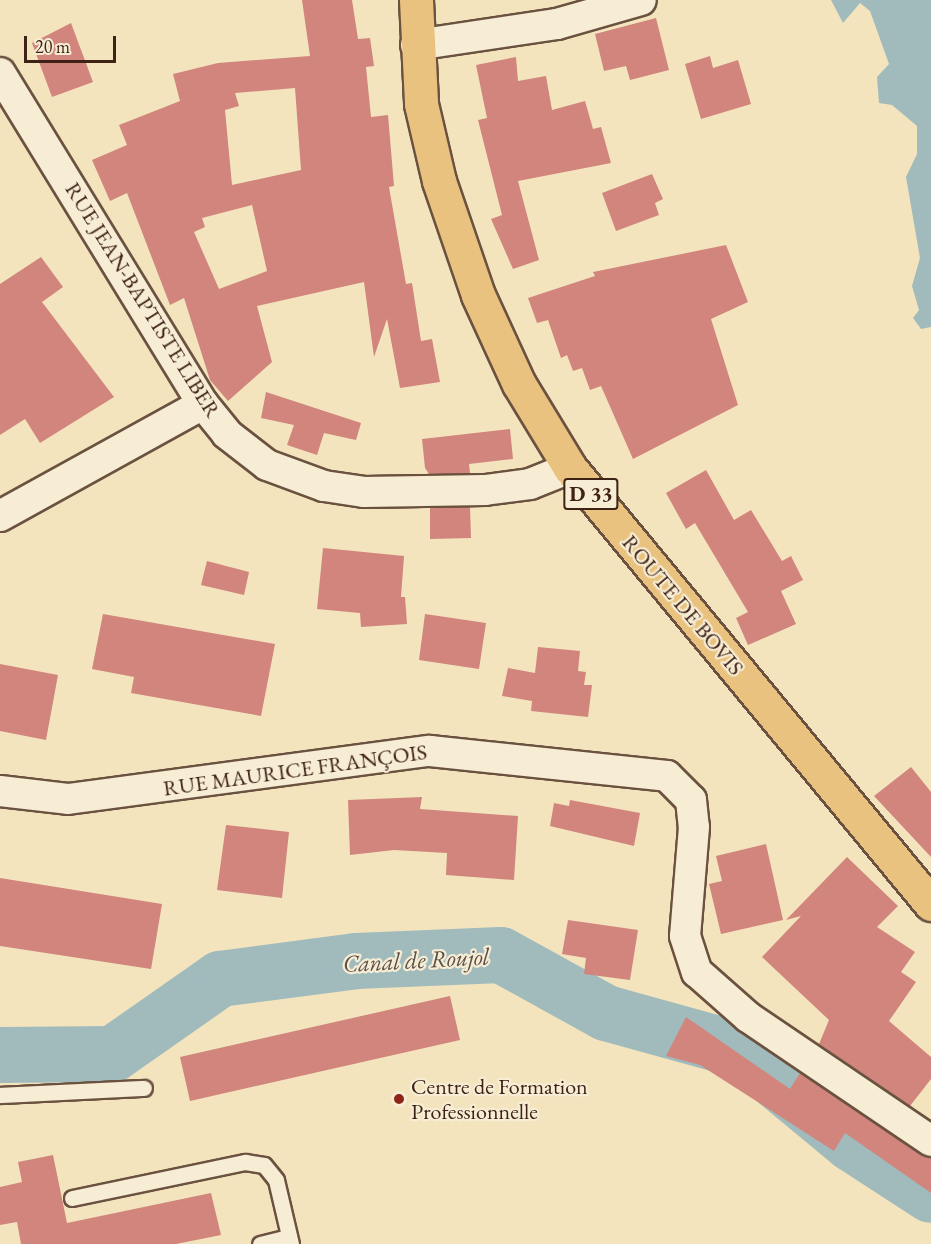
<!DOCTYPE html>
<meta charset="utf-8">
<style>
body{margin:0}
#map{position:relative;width:931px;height:1244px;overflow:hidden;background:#f3e4be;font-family:"EB Garamond",serif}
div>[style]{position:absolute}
.water>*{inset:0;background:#a1bbbd}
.river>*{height:56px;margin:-28px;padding:0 28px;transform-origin:28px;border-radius:28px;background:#a1bbbd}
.building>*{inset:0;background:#d1857c}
.roads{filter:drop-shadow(2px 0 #6b5240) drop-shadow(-2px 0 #6b5240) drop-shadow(0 2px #6b5240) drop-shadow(0 -2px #6b5240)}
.lane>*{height:15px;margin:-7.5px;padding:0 7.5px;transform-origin:7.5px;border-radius:7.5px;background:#f7edd5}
.street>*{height:30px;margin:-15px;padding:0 15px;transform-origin:15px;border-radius:15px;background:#f7edd5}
.primary>*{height:33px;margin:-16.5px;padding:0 16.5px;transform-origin:16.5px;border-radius:16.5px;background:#eac27f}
.dots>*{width:16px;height:16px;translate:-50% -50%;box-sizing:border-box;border:3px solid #f7edd5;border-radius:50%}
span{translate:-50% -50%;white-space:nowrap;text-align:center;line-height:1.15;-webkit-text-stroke:4.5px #f7edd5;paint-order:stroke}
.shield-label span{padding:2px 4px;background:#f7edd5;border:2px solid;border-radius:4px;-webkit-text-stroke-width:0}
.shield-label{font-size:21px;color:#3e2216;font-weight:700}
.street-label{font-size:22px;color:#3e2216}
.poi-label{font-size:22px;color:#3e2216}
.left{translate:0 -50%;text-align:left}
.water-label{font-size:24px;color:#5c5048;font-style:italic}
.scale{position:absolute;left:24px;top:36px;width:92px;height:27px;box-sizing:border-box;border:3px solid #3e2216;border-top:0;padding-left:8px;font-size:18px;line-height:21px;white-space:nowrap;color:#3e2216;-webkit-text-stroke:4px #f7edd5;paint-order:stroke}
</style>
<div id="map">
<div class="water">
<i style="clip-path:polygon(831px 0,931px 0,931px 327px,921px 329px,913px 318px,919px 310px,912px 286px,920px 258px,906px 177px,917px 154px,917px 126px,892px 105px,879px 103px,877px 77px,889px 64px,870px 11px,860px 3px,843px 23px)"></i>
</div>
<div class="river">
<i style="left:0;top:1055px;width:113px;rotate:-0.5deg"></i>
<i style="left:113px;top:1054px;width:131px;rotate:-35deg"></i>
<i style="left:220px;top:979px;width:137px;rotate:-7.5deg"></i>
<i style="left:356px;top:961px;width:145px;rotate:-2.4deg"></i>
<i style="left:501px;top:955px;width:120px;rotate:28.9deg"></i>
<i style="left:606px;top:1013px;width:138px;rotate:15.5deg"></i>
<i style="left:739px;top:1050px;width:146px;rotate:39.7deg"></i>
<i style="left:851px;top:1143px;width:95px;rotate:33deg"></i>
</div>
<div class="building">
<i style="clip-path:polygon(evenodd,302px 0,352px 0,358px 39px,370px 38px,374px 66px,366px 67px,371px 117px,388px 115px,394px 186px,389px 187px,406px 284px,412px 283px,421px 341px,432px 339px,440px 382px,400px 388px,387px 319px,374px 357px,364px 282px,257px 306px,272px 362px,228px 401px,210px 380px,184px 298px,170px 305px,127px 193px,110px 201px,92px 160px,127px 145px,119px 125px,180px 101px,173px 74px,218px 63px,310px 56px,302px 0,295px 88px,301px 170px,232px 185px,225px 110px,239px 106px,235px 93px,295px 88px,302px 0,252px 205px,267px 271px,219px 289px,194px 232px,205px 227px,202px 218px,252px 205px)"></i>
<i style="clip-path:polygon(656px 18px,669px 70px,630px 80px,626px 66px,604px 71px,595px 34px)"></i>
<i style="clip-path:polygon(71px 23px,93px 82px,52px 97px,32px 43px)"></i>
<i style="clip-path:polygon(710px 56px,713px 68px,738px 60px,751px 104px,701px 119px,685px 64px)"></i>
<i style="clip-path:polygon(516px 57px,518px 81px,546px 76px,552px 110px,585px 101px,593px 129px,601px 127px,611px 163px,518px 181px,539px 260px,513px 269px,491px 219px,502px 215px,478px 120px,487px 118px,476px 65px)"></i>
<i style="clip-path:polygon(652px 174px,663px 199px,655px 203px,659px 215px,616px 231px,602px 193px)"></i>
<i style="clip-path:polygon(726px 245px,748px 302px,711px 319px,738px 405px,633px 459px,601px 386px,590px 390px,582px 368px,573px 371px,567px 355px,561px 358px,548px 320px,537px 323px,528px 298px,595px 276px,593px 272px)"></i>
<i style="clip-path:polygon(41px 257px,63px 287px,42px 302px,114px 397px,40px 443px,25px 419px,0 435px,0 284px)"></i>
<i style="clip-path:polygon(266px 392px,361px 423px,356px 440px,324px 433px,317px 455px,287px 445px,294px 425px,261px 418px)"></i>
<i style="clip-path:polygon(510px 429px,513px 459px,469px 464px,470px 473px,429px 474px,425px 468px,422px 439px)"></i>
<i style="clip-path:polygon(706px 470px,734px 520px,751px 510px,782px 561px,791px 556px,803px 580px,781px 591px,796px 624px,748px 645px,736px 618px,748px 612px,695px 523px,686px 529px,666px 493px)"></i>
<i style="clip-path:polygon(470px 507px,471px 538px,430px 539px,430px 508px)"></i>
<i style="clip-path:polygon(323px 548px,404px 556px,401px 597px,405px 597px,407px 624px,361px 627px,360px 613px,317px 609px)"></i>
<i style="clip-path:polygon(207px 561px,249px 572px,244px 595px,201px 585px)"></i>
<i style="clip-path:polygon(103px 614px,275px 644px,261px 716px,131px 693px,134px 677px,92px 669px)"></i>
<i style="clip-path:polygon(425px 614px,486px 623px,479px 669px,419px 660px)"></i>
<i style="clip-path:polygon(538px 647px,580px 651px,578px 671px,586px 672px,584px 685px,592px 685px,588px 717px,531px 711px,532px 701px,502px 696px,508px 668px,535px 673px)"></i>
<i style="clip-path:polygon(0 664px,58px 675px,46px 740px,0 731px)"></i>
<i style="clip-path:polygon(911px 767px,931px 792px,931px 857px,874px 796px)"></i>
<i style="clip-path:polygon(422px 797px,420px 809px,518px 816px,514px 880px,446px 875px,447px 853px,394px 850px,350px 855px,348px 800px)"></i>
<i style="clip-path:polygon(570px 800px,640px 813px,634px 846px,550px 826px,554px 803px,569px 806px)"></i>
<i style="clip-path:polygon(226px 825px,289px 832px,282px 898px,217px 890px)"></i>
<i style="clip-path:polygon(766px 844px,783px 920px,721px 934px,709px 884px,722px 881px,716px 856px)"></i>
<i style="clip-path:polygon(847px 857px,898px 906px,877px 927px,915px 952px,901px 972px,916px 982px,889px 1021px,931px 1057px,931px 1079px,910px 1106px,819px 1044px,829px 1020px,762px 957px,801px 916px,786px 920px)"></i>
<i style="clip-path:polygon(0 878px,162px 904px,151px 969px,0 946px)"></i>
<i style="clip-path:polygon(568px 920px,638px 930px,630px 980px,584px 974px,586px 958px,562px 954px)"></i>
<i style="clip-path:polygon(450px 996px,460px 1040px,190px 1101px,180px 1057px)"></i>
<i style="clip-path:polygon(686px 1017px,790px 1089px,800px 1073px,931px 1158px,931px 1193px,845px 1133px,834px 1151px,700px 1065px,666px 1056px)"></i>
<i style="clip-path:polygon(53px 1155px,67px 1223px,211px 1193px,221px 1235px,176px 1244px,21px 1244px,17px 1222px,0 1225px,0 1187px,22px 1182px,18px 1162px)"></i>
</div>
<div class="roads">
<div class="lane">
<i style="left:0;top:1095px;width:144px;rotate:-2.8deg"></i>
<i style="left:72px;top:1198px;width:177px;rotate:-11.8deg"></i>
<i style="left:245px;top:1162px;width:19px;rotate:9deg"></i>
<i style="left:264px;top:1165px;width:19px;rotate:51deg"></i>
<i style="left:276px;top:1180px;width:66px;rotate:76.8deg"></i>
<i style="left:260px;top:1244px;width:30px;rotate:-14deg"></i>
</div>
<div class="street">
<i style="left:416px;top:45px;width:143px;rotate:-8.5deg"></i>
<i style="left:557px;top:24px;width:87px;rotate:-15.9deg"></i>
<i style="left:0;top:73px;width:388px;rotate:58.5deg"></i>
<i style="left:203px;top:404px;width:38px;rotate:51deg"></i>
<i style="left:227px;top:434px;width:51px;rotate:37.8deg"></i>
<i style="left:267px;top:465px;width:61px;rotate:20.2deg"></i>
<i style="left:324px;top:486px;width:40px;rotate:8.5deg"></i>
<i style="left:364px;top:492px;width:121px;rotate:-0.9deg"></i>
<i style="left:485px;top:490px;width:45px;rotate:-7.6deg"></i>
<i style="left:530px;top:484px;width:43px;rotate:-21.8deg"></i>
<i style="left:0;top:516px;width:232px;rotate:-28.9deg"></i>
<i style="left:0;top:791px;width:68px;rotate:6.7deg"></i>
<i style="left:68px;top:799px;width:365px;rotate:-7.6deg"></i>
<i style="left:430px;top:751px;width:238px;rotate:6deg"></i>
<i style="left:667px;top:776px;width:34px;rotate:45deg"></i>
<i style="left:691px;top:800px;width:27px;rotate:84deg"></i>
<i style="left:694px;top:827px;width:109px;rotate:94.7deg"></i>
<i style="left:685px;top:936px;width:38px;rotate:72deg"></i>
<i style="left:697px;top:972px;width:68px;rotate:41.4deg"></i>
<i style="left:748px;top:1017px;width:221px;rotate:34.1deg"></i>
</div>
<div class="primary">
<i style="left:416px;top:0;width:104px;rotate:87.2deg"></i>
<i style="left:421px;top:104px;width:79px;rotate:76.8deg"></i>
<i style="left:439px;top:181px;width:120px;rotate:71.1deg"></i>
<i style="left:478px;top:295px;width:98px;rotate:65.3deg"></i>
<i style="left:519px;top:384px;width:98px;rotate:58.7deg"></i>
<i style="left:570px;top:468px;width:566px;rotate:50.38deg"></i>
</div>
</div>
<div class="dots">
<i style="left:399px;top:1099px;background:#8f2418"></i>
</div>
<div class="shield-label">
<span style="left:591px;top:494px">D 33</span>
</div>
<div class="street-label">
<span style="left:143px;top:300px;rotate:58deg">RUE JEAN-BAPTISTE LIBER</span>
<span style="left:683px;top:605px;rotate:50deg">ROUTE DE BOVIS</span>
<span style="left:295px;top:770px;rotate:-8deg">RUE MAURICE FRANÇOIS</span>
</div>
<div class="poi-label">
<span class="left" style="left:411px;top:1099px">Centre de Formation<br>Professionnelle</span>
</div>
<div class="water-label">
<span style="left:416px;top:960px;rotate:-3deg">Canal de Roujol</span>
</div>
<div class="scale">20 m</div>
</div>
